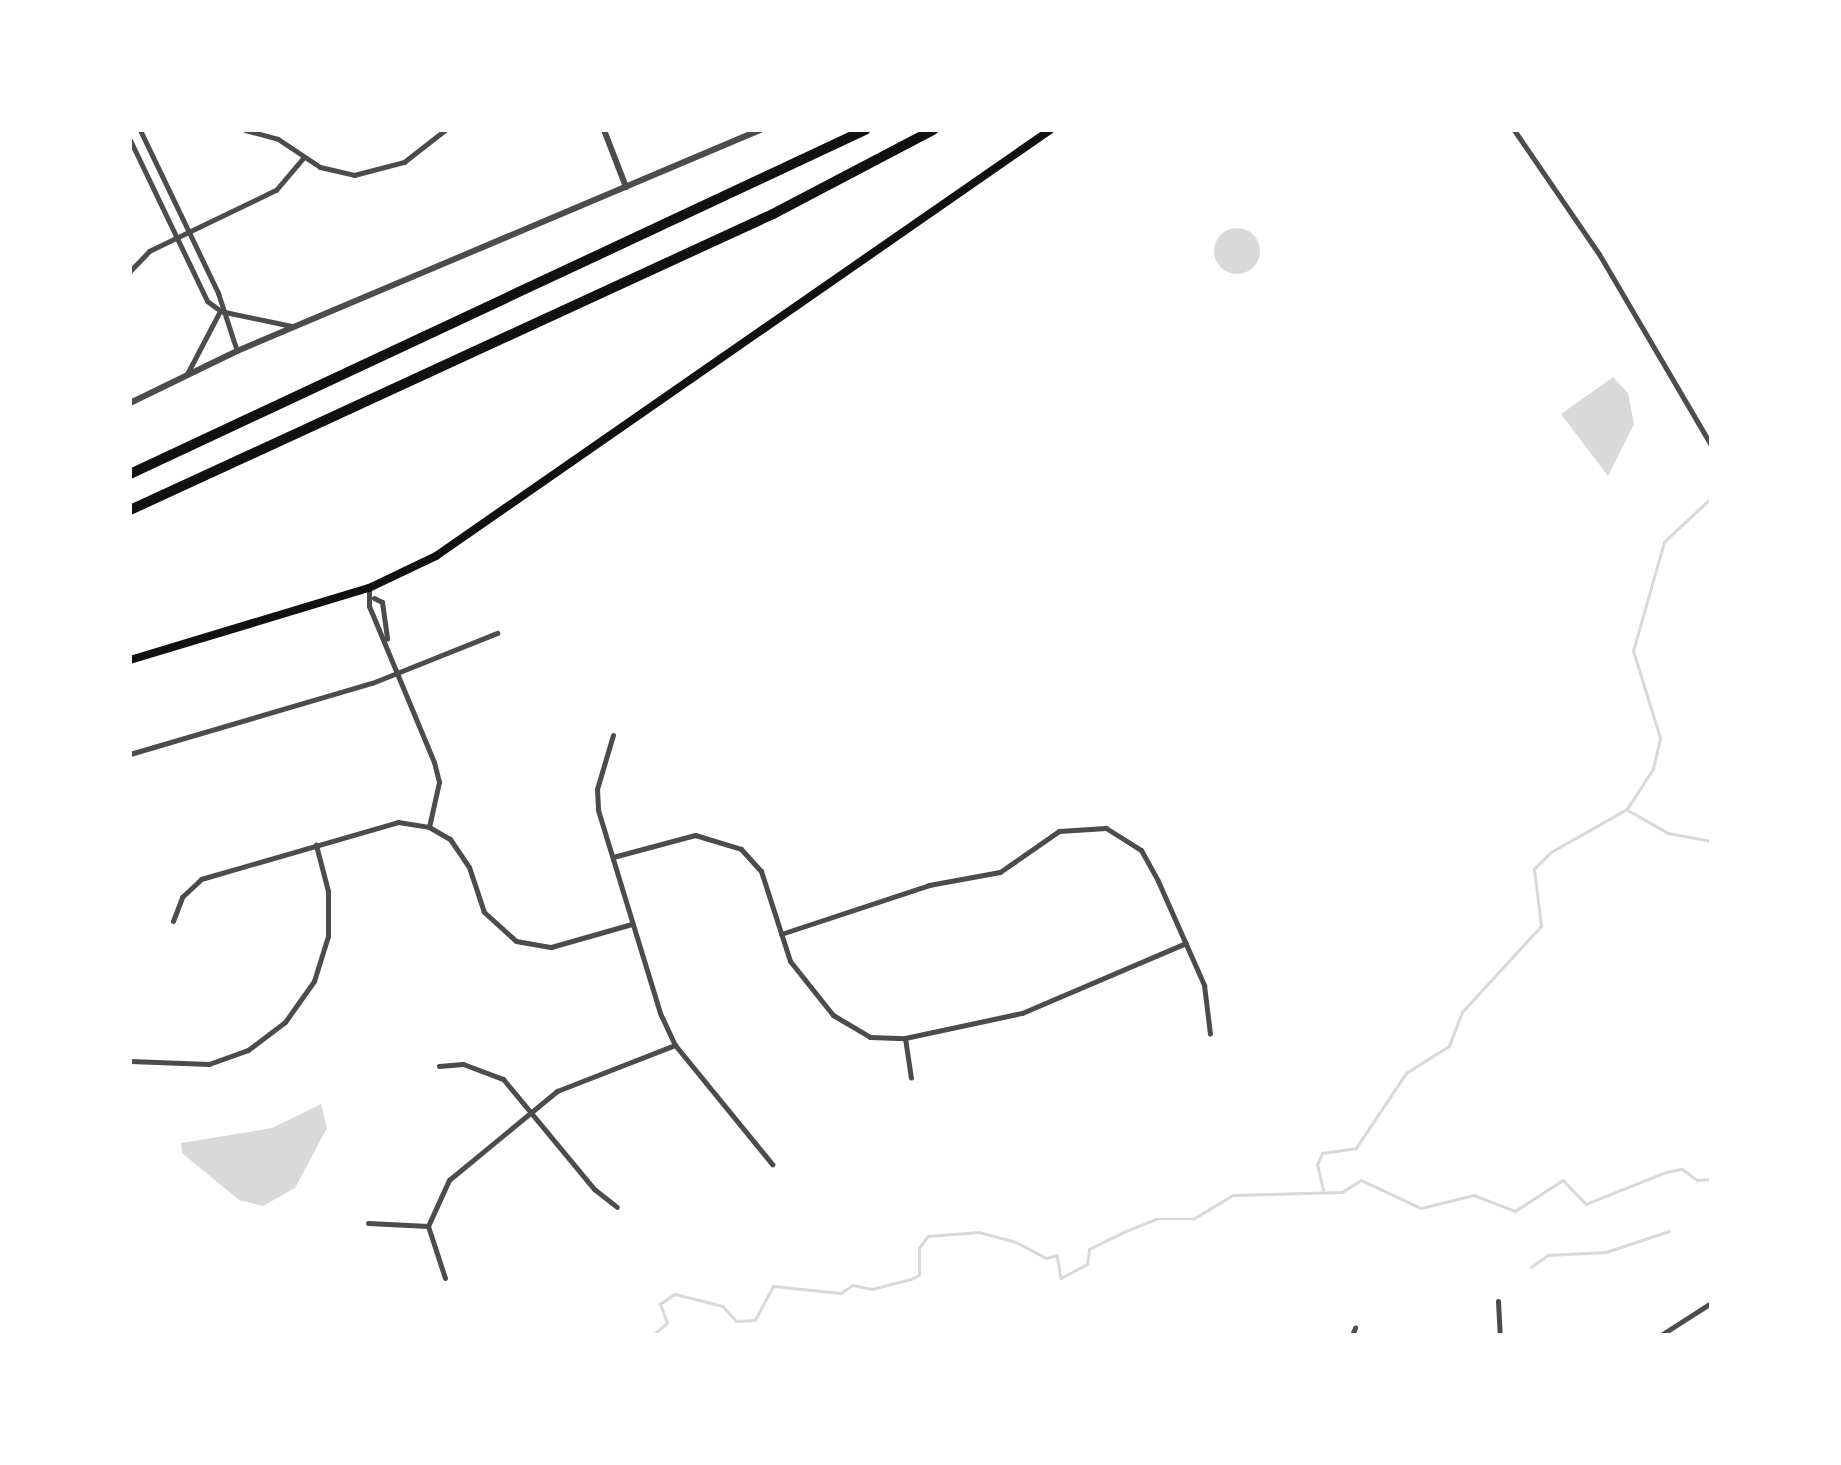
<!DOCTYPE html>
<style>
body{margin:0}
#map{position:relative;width:1841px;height:1465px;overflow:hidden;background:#fff;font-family:Ubuntu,sans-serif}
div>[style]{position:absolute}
.water>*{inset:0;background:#d9d9d9}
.round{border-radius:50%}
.stream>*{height:2.5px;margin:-1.25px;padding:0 1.25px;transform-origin:1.25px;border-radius:1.25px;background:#d9d9d9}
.minor>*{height:5px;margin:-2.5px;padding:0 2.5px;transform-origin:2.5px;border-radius:2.5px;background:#4c4c4c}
.tertiary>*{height:6px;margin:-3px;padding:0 3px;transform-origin:3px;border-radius:3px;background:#4c4c4c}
.secondary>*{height:8px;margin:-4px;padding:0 4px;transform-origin:4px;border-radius:4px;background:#111}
.motorway>*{height:10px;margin:-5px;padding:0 5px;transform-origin:5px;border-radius:5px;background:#111}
span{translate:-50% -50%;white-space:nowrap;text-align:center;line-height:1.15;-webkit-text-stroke:8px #fff;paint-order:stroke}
.frame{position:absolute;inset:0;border:132px solid #fff;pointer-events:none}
</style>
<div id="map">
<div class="water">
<i class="round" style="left:1214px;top:228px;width:46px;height:46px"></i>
<i style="clip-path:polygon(1613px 377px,1628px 393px,1634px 424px,1608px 476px,1561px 414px)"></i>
<i style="clip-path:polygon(321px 1104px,327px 1128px,295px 1188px,263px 1206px,239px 1200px,182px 1153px,181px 1143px,272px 1128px)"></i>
</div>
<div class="stream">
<i style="left:1628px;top:810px;width:46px;rotate:29.9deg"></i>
<i style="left:1668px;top:833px;width:44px;rotate:10.5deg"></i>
<i style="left:1323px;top:1190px;width:26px;rotate:-103deg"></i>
<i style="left:1317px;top:1165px;width:13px;rotate:-67deg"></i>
<i style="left:1322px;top:1153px;width:34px;rotate:-8deg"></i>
<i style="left:1356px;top:1148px;width:90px;rotate:-56.3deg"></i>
<i style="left:1406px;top:1073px;width:51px;rotate:-32.1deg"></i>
<i style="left:1449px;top:1046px;width:36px;rotate:-69deg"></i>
<i style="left:1462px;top:1012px;width:117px;rotate:-47.4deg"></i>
<i style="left:1541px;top:926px;width:57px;rotate:-97deg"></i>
<i style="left:1534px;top:869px;width:24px;rotate:-45deg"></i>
<i style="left:1551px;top:852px;width:87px;rotate:-29.5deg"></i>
<i style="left:1627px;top:809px;width:48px;rotate:-57deg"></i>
<i style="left:1653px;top:769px;width:32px;rotate:-77deg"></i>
<i style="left:1660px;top:738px;width:91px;rotate:-107.2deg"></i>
<i style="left:1633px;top:651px;width:113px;rotate:-74.1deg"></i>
<i style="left:1664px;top:542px;width:64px;rotate:-43.1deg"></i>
<i style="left:1531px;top:1267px;width:21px;rotate:-35deg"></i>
<i style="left:1548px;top:1255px;width:58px;rotate:-3deg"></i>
<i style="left:1606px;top:1252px;width:66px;rotate:-18.4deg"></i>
<i style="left:590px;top:1335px;width:30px"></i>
<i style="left:653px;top:1335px;width:18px;rotate:-41deg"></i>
<i style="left:667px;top:1323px;width:20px;rotate:-110deg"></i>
<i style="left:660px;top:1304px;width:18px;rotate:-34deg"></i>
<i style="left:675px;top:1294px;width:49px;rotate:14deg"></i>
<i style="left:723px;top:1306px;width:20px;rotate:49deg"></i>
<i style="left:736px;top:1321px;width:19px;rotate:-3deg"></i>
<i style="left:755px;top:1320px;width:38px;rotate:-62deg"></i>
<i style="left:773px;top:1286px;width:68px;rotate:5.9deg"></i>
<i style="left:841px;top:1293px;width:14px;rotate:-34deg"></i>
<i style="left:853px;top:1285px;width:19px;rotate:12deg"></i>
<i style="left:872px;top:1289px;width:40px;rotate:-14.4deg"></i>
<i style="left:911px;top:1279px;width:9px;rotate:-27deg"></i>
<i style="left:919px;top:1275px;width:27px;rotate:-90deg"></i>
<i style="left:919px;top:1248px;width:15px;rotate:-53deg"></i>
<i style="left:928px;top:1236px;width:51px;rotate:-4.5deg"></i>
<i style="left:979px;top:1232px;width:38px;rotate:15deg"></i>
<i style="left:1016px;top:1242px;width:34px;rotate:28deg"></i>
<i style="left:1046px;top:1258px;width:11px;rotate:-15deg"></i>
<i style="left:1057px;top:1255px;width:23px;rotate:80deg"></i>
<i style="left:1061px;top:1278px;width:30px;rotate:-28deg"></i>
<i style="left:1087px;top:1264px;width:15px;rotate:-82deg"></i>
<i style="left:1089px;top:1249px;width:39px;rotate:-26deg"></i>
<i style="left:1124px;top:1232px;width:35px;rotate:-22deg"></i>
<i style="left:1156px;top:1219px;width:37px"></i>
<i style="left:1193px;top:1219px;width:47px;rotate:-31deg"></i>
<i style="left:1233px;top:1195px;width:109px;rotate:-1.6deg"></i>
<i style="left:1342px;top:1192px;width:22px;rotate:-32deg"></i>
<i style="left:1361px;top:1180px;width:66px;rotate:25deg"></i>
<i style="left:1421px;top:1208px;width:55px;rotate:-13.8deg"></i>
<i style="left:1474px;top:1195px;width:44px;rotate:21.3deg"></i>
<i style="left:1515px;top:1211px;width:57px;rotate:-32.9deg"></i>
<i style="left:1563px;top:1180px;width:33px;rotate:46deg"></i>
<i style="left:1586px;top:1204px;width:86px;rotate:-21.8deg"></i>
<i style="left:1666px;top:1172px;width:16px;rotate:-11deg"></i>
<i style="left:1682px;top:1169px;width:19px;rotate:36deg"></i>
<i style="left:1697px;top:1180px;width:14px;rotate:-4deg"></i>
</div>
<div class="minor">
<i style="left:140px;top:130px;width:181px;rotate:64.4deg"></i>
<i style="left:218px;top:293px;width:61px;rotate:71.9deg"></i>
<i style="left:245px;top:130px;width:34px;rotate:15deg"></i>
<i style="left:278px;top:139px;width:50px;rotate:33.7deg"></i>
<i style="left:320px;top:167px;width:35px;rotate:13deg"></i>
<i style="left:354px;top:175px;width:52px;rotate:-14.6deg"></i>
<i style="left:404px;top:162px;width:52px;rotate:-38deg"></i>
<i style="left:1514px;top:130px;width:150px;rotate:55.6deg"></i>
<i style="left:1599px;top:254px;width:221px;rotate:59.6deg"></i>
<i style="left:130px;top:140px;width:178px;rotate:64.4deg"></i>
<i style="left:207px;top:301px;width:14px;rotate:36deg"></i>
<i style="left:130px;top:271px;width:28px;rotate:-46deg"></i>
<i style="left:149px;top:251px;width:141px;rotate:-25.7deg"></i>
<i style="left:276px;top:190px;width:43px;rotate:-49.7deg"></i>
<i style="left:187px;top:374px;width:71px;rotate:-62.4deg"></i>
<i style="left:220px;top:311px;width:73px;rotate:11.9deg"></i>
<i style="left:369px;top:588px;width:18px;rotate:90deg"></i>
<i style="left:369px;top:606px;width:169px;rotate:67.4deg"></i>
<i style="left:434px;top:762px;width:21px;rotate:76deg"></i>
<i style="left:439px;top:782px;width:46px;rotate:102.5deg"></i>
<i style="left:374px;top:598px;width:9px;rotate:27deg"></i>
<i style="left:382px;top:602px;width:37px;rotate:82deg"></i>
<i style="left:613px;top:735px;width:56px;rotate:106.5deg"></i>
<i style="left:597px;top:789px;width:21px;rotate:87deg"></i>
<i style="left:598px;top:810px;width:212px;rotate:73deg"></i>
<i style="left:660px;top:1013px;width:35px;rotate:65deg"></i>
<i style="left:675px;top:1045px;width:154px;rotate:50.8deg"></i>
<i style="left:130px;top:754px;width:252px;rotate:-16.4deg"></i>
<i style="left:372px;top:683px;width:135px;rotate:-21.8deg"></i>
<i style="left:613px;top:857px;width:85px;rotate:-15deg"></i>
<i style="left:695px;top:835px;width:48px;rotate:16.9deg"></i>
<i style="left:741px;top:849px;width:30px;rotate:48deg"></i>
<i style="left:761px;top:871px;width:95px;rotate:72.1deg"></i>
<i style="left:790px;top:961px;width:69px;rotate:51.5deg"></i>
<i style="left:833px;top:1015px;width:43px;rotate:30.7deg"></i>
<i style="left:870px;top:1037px;width:35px;rotate:2deg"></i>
<i style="left:905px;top:1038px;width:120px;rotate:-12.1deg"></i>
<i style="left:1022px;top:1013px;width:178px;rotate:-23.1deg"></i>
<i style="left:173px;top:921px;width:26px;rotate:-69deg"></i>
<i style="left:182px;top:897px;width:26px;rotate:-43deg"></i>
<i style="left:201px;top:879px;width:205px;rotate:-16.1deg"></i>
<i style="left:398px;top:822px;width:31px;rotate:9deg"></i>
<i style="left:429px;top:827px;width:24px;rotate:30deg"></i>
<i style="left:450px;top:839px;width:34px;rotate:56deg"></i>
<i style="left:469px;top:867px;width:47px;rotate:71.6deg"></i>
<i style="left:484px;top:912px;width:43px;rotate:42.2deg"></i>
<i style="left:516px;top:941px;width:36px;rotate:10deg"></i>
<i style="left:551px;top:947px;width:84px;rotate:-15.9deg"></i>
<i style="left:781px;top:934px;width:156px;rotate:-18.3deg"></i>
<i style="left:929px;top:885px;width:72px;rotate:-10.4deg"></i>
<i style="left:1000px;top:872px;width:72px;rotate:-34.8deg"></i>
<i style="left:1059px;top:831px;width:47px;rotate:-3.7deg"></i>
<i style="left:1106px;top:828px;width:41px;rotate:32.2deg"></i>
<i style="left:1141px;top:850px;width:35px;rotate:61deg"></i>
<i style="left:1158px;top:881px;width:114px;rotate:66.1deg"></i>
<i style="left:1204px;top:985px;width:49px;rotate:83deg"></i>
<i style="left:905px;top:1038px;width:40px;rotate:81.5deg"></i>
<i style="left:130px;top:1061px;width:79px;rotate:2.2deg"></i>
<i style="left:209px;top:1064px;width:41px;rotate:-19.7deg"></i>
<i style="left:248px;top:1050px;width:46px;rotate:-37.1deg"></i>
<i style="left:285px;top:1022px;width:50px;rotate:-54.7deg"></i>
<i style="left:314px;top:981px;width:47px;rotate:-72.7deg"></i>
<i style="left:328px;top:936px;width:45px;rotate:-90deg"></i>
<i style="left:328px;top:891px;width:48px;rotate:-104.6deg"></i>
<i style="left:439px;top:1066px;width:24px;rotate:-5deg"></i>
<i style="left:463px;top:1064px;width:43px;rotate:20.6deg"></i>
<i style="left:503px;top:1079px;width:143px;rotate:50.4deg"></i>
<i style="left:594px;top:1189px;width:29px;rotate:38deg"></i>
<i style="left:368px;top:1223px;width:60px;rotate:2.9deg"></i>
<i style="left:445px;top:1278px;width:55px;rotate:-108.1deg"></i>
<i style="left:428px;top:1226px;width:51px;rotate:-65.5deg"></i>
<i style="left:449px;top:1180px;width:140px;rotate:-39.5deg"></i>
<i style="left:557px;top:1091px;width:127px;rotate:-21.3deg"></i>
<i style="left:1498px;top:1301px;width:34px;rotate:87deg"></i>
<i style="left:1311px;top:1335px;width:10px"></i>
<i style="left:1352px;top:1335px;width:8px;rotate:-67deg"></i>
<i style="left:1661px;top:1335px;width:59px;rotate:-32.6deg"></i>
</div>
<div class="tertiary">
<i style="left:604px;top:130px;width:61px;rotate:68.9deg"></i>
<i style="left:130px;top:403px;width:119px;rotate:-25.9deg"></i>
<i style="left:237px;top:351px;width:568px;rotate:-22.91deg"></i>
</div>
<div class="secondary">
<i style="left:130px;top:660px;width:250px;rotate:-16.8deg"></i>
<i style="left:369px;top:588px;width:74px;rotate:-25.5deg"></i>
<i style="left:436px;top:556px;width:747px;rotate:-34.75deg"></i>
</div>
<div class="motorway">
<i style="left:130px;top:474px;width:812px;rotate:-25.08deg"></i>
<i style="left:130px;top:510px;width:708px;rotate:-24.72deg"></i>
<i style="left:773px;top:214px;width:181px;rotate:-27.7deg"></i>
</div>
<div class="frame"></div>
</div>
